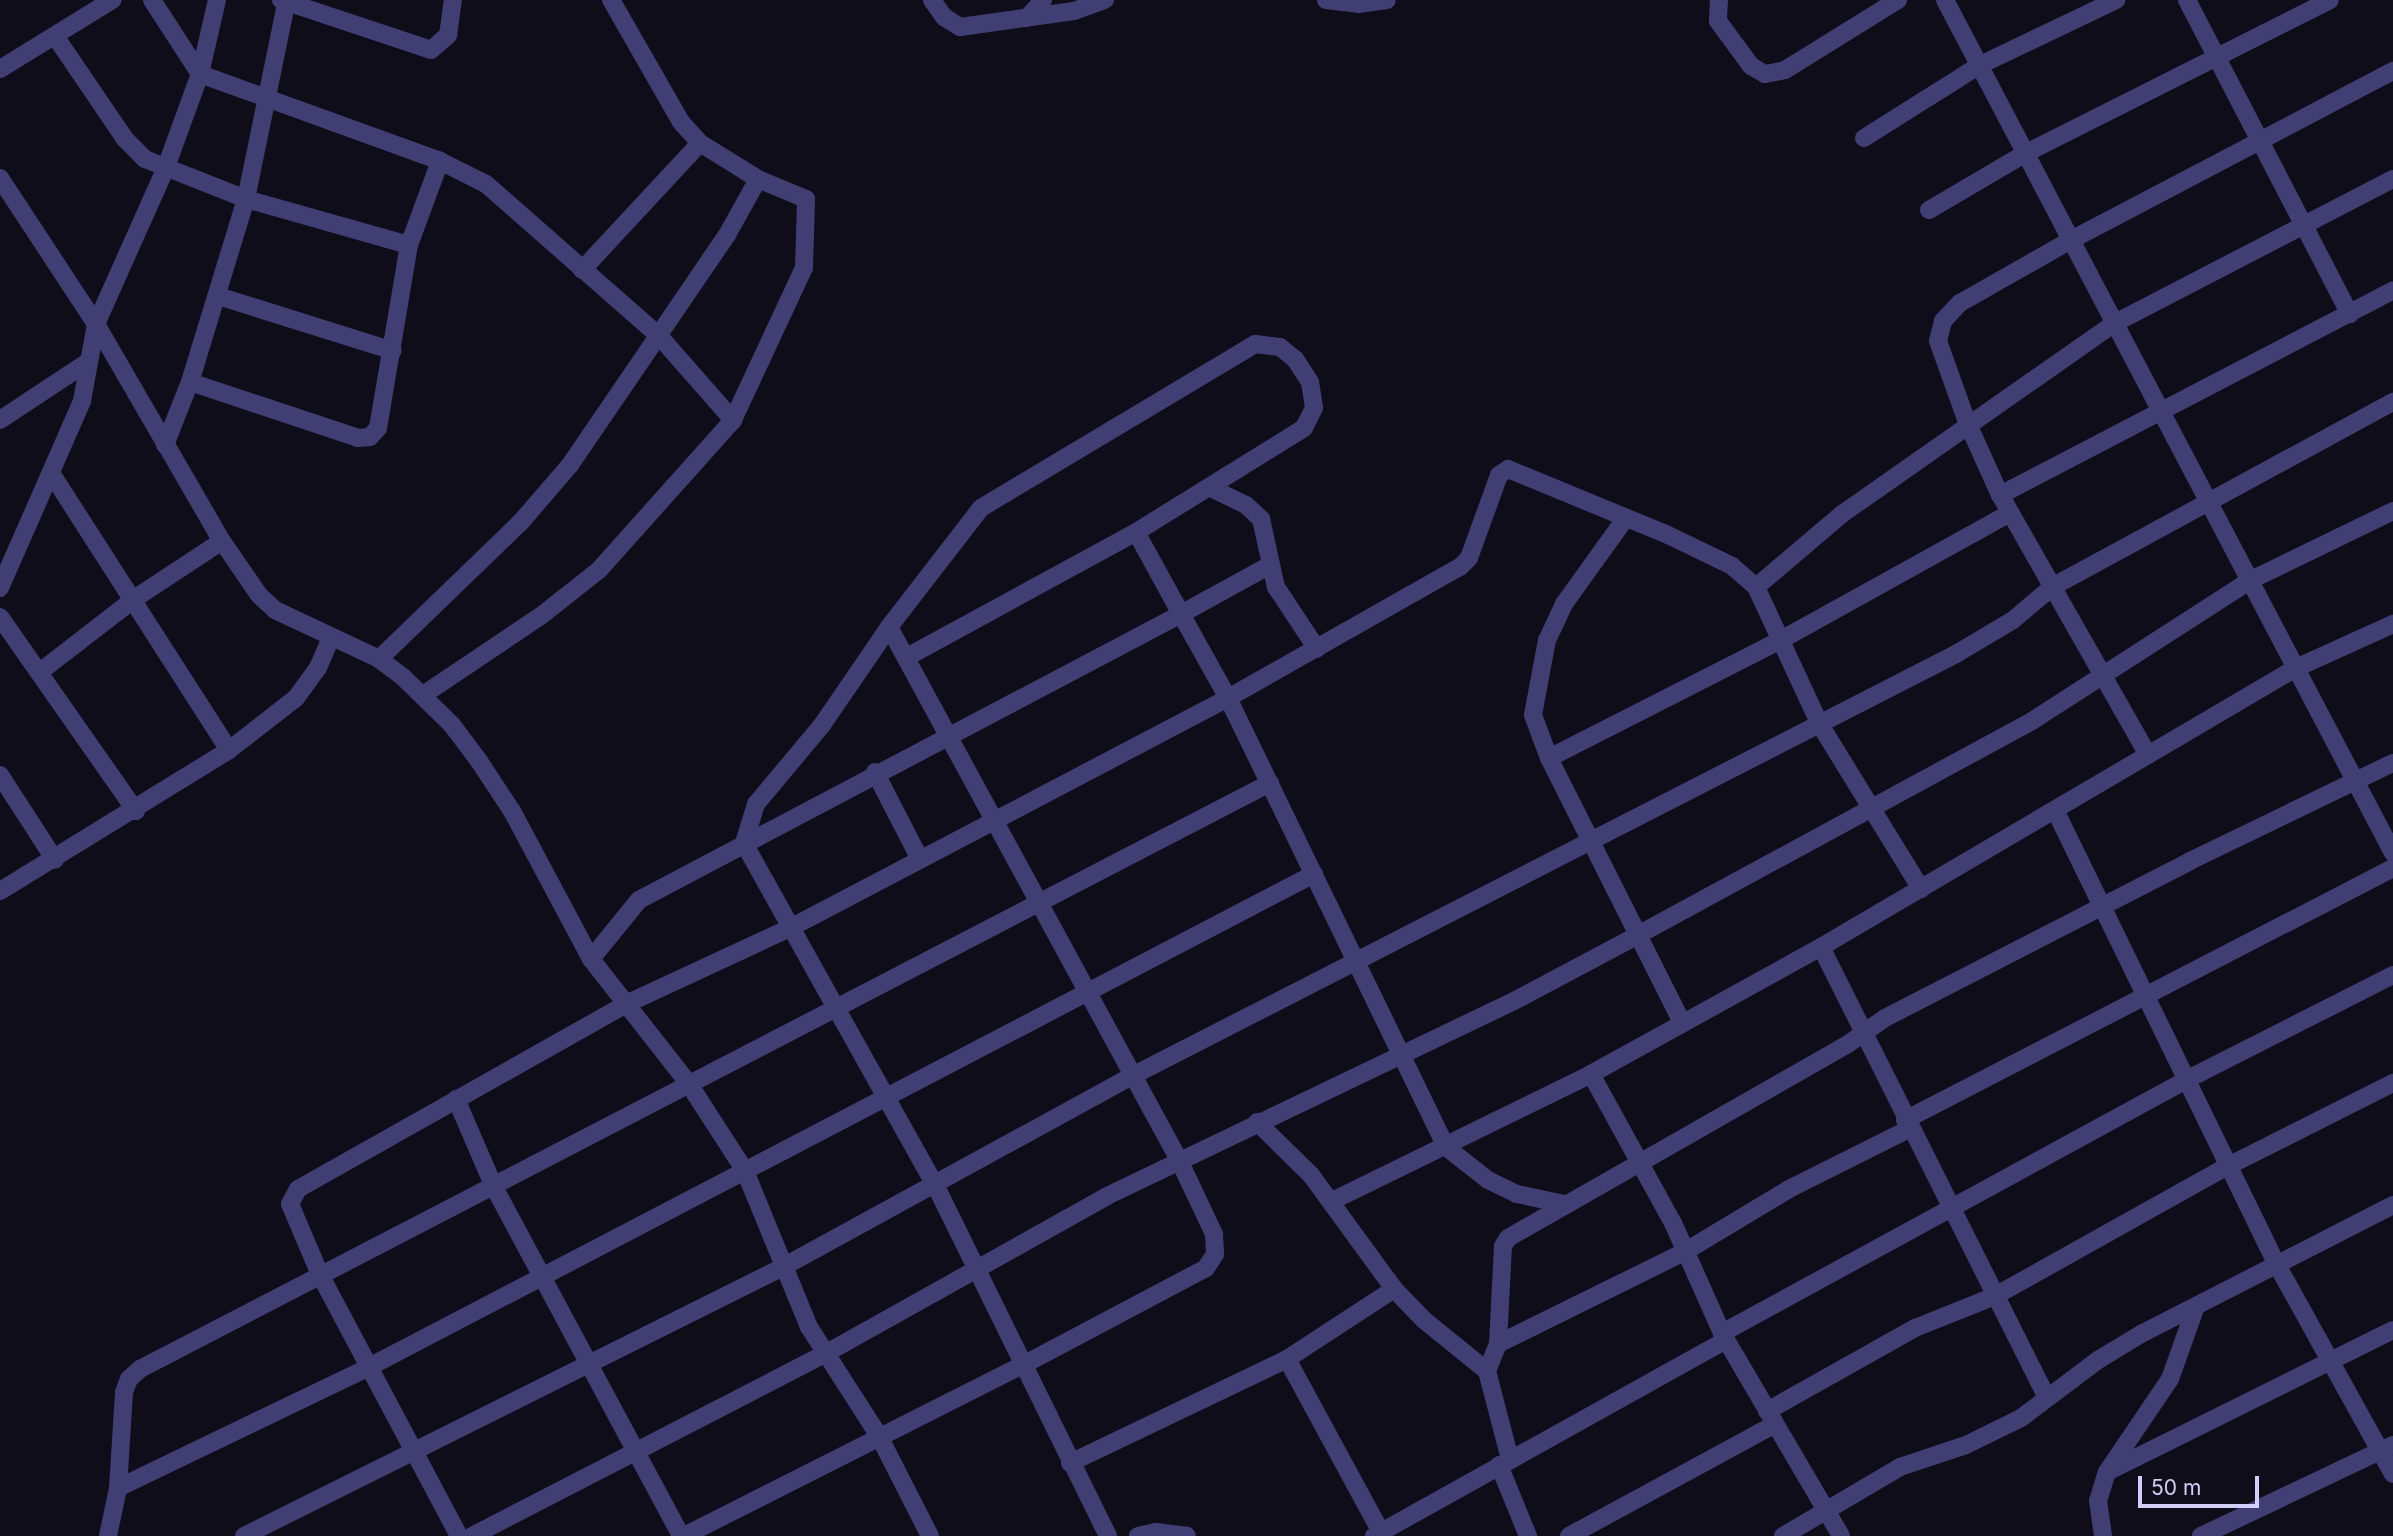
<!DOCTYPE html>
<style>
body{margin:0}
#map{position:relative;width:2393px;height:1536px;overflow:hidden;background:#100d1b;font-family:Inter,sans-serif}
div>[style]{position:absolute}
.minor>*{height:18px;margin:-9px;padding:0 9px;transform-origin:9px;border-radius:9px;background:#413e74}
.tertiary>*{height:18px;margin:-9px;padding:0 9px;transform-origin:9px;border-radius:9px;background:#413e74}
span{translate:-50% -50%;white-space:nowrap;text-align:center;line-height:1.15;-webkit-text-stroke:5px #100d1b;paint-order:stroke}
.scale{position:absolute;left:2138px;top:1476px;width:121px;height:32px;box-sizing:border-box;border:4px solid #d3cef8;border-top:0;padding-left:9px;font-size:21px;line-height:24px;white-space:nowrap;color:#d3cef8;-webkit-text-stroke:5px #100d1b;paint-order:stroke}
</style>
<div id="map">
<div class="minor">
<i style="left:152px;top:0;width:88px;rotate:57deg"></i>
<i style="left:200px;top:74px;width:255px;rotate:19.9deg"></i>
<i style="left:440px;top:161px;width:51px;rotate:26.6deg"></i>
<i style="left:486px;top:184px;width:232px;rotate:41.3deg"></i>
<i style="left:660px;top:337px;width:111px;rotate:48.7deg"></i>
<i style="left:281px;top:0;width:158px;rotate:18.4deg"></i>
<i style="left:431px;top:50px;width:23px;rotate:-41deg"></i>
<i style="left:448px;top:35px;width:35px;rotate:-82deg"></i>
<i style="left:932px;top:0;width:21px;rotate:55deg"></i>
<i style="left:944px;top:17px;width:19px;rotate:32deg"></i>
<i style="left:960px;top:27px;width:115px;rotate:-8deg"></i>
<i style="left:1074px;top:11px;width:33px;rotate:-20deg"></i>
<i style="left:1326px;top:0;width:32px;rotate:7deg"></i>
<i style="left:1358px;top:4px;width:29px;rotate:-8deg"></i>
<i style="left:1719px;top:0;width:21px;rotate:93deg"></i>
<i style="left:1718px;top:21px;width:56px;rotate:53.7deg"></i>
<i style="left:1751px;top:66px;width:16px;rotate:30deg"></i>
<i style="left:1765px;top:74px;width:20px;rotate:-11deg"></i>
<i style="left:1785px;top:70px;width:133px;rotate:-31.8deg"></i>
<i style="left:1945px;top:0;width:963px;rotate:62.29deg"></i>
<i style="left:2187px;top:0;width:354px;rotate:62.6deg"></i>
<i style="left:1027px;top:18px;width:24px;rotate:-48deg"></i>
<i style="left:55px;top:36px;width:125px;rotate:55.8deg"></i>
<i style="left:125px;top:139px;width:28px;rotate:45deg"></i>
<i style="left:145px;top:159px;width:109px;rotate:21.6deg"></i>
<i style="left:246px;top:199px;width:169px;rotate:15.8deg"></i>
<i style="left:0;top:69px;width:132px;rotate:-31.6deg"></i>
<i style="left:1864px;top:138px;width:137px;rotate:-32.2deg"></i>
<i style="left:1980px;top:65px;width:151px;rotate:-25.5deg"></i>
<i style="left:1929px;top:210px;width:113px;rotate:-30.4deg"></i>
<i style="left:2026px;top:153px;width:340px;rotate:-26.7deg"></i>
<i style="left:582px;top:270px;width:173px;rotate:-47.1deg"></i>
<i style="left:218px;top:296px;width:183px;rotate:17.4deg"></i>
<i style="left:190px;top:382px;width:177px;rotate:18.4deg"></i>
<i style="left:358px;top:438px;width:12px;rotate:-5deg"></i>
<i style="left:370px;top:437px;width:12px;rotate:-48deg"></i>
<i style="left:378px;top:428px;width:186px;rotate:-80.4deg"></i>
<i style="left:409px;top:245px;width:90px;rotate:-69.7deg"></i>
<i style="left:0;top:420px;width:107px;rotate:-33.5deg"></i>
<i style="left:165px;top:445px;width:68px;rotate:-68.4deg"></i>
<i style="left:190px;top:382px;width:191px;rotate:-73deg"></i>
<i style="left:246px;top:199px;width:203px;rotate:-78.4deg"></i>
<i style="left:53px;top:476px;width:326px;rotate:57.3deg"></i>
<i style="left:1213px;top:489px;width:37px;rotate:26deg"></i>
<i style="left:1246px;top:505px;width:21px;rotate:43deg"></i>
<i style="left:1261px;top:519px;width:70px;rotate:77.6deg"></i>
<i style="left:1276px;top:587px;width:74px;rotate:56.5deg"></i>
<i style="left:2000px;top:495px;width:443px;rotate:-27.5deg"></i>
<i style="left:1625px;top:519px;width:105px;rotate:125.7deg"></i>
<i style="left:1564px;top:604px;width:40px;rotate:115deg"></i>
<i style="left:1547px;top:640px;width:76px;rotate:100.6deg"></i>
<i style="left:1533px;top:715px;width:46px;rotate:69.6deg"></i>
<i style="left:1549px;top:758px;width:294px;rotate:63.3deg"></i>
<i style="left:1756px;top:587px;width:113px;rotate:-40.3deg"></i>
<i style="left:1842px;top:514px;width:333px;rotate:-35deg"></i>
<i style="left:2115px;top:323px;width:313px;rotate:-27.4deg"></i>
<i style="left:0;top:588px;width:204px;rotate:-66.3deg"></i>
<i style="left:82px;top:401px;width:78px;rotate:-79.7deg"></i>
<i style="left:96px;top:324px;width:169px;rotate:-65.9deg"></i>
<i style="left:165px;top:170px;width:102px;rotate:-70deg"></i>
<i style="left:200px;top:74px;width:76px;rotate:-77.1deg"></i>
<i style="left:0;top:617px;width:237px;rotate:55deg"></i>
<i style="left:907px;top:657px;width:261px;rotate:-28.6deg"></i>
<i style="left:1136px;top:532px;width:94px;rotate:61.2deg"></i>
<i style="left:1181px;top:614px;width:102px;rotate:-28.8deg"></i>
<i style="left:379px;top:659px;width:196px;rotate:-44deg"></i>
<i style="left:520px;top:523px;width:77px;rotate:-49.2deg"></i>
<i style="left:570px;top:465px;width:278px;rotate:-55.7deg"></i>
<i style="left:727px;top:235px;width:64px;rotate:-61deg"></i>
<i style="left:758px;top:179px;width:68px;rotate:-148.2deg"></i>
<i style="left:700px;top:143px;width:28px;rotate:-132deg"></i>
<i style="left:681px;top:122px;width:141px;rotate:-119.8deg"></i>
<i style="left:41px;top:671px;width:118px;rotate:-37.7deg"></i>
<i style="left:134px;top:599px;width:105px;rotate:-33.4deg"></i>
<i style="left:423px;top:695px;width:143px;rotate:-33.9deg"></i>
<i style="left:542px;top:615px;width:73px;rotate:-38.3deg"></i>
<i style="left:599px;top:570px;width:201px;rotate:-48.2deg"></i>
<i style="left:733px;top:420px;width:168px;rotate:-65deg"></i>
<i style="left:804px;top:268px;width:69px;rotate:-88.3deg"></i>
<i style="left:806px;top:199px;width:52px;rotate:-157.4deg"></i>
<i style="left:2148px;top:755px;width:299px;rotate:-119.6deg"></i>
<i style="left:2000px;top:495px;width:80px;rotate:-114.3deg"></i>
<i style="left:1967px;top:422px;width:86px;rotate:-109.7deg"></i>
<i style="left:1938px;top:341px;width:21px;rotate:-76deg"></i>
<i style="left:1943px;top:321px;width:25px;rotate:-47deg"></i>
<i style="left:1960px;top:303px;width:128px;rotate:-29.6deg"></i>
<i style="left:2071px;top:240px;width:364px;rotate:-27.7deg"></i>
<i style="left:1549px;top:758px;width:260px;rotate:-27deg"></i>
<i style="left:1781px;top:640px;width:262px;rotate:-29deg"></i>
<i style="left:875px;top:772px;width:98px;rotate:62.7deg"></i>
<i style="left:0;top:775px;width:101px;rotate:57.1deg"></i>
<i style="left:2055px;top:810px;width:504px;rotate:63.99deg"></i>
<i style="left:2276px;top:1263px;width:241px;rotate:61deg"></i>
<i style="left:0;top:891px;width:269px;rotate:-31.6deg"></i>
<i style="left:229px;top:750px;width:85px;rotate:-37.8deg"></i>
<i style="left:296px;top:698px;width:37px;rotate:-54deg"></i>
<i style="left:318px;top:668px;width:34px;rotate:-67deg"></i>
<i style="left:1821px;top:947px;width:504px;rotate:63.38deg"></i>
<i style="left:591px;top:959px;width:76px;rotate:-50.9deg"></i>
<i style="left:639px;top:900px;width:613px;rotate:-27.82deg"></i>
<i style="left:1181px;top:614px;width:96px;rotate:60.8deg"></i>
<i style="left:1228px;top:698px;width:499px;rotate:64.1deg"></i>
<i style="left:1446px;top:1147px;width:53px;rotate:38.2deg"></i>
<i style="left:1488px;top:1180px;width:32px;rotate:26deg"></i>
<i style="left:1517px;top:1194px;width:48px;rotate:12deg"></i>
<i style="left:1591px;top:1074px;width:170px;rotate:61.2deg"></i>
<i style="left:1673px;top:1223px;width:120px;rotate:66deg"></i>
<i style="left:1722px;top:1333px;width:235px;rotate:59.6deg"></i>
<i style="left:456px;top:1099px;width:96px;rotate:66.6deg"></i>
<i style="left:494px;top:1187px;width:396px;rotate:61.8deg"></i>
<i style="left:1905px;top:1120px;width:549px;rotate:-27.31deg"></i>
<i style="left:1257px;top:1122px;width:76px;rotate:44.5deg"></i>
<i style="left:1311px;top:1175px;width:141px;rotate:53.9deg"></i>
<i style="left:1394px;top:1289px;width:43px;rotate:45.9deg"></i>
<i style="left:1424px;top:1320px;width:81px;rotate:39deg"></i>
<i style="left:1487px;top:1371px;width:91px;rotate:75.4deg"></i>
<i style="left:1332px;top:1201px;width:288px;rotate:-26.1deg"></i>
<i style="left:1591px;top:1074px;width:263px;rotate:-28.9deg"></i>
<i style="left:1821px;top:947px;width:551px;rotate:-30.43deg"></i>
<i style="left:2296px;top:668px;width:107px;rotate:-24.4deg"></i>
<i style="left:1722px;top:1333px;width:531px;rotate:-28.59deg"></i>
<i style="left:2188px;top:1079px;width:230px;rotate:-26.9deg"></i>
<i style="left:1498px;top:1344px;width:210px;rotate:-26.3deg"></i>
<i style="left:1686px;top:1251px;width:120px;rotate:-31deg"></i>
<i style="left:1789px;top:1189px;width:134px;rotate:-26.6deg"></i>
<i style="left:1287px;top:1359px;width:201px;rotate:61.5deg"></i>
<i style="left:1487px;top:1371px;width:29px;rotate:-68deg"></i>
<i style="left:1498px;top:1344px;width:98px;rotate:-87.1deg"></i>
<i style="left:1503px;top:1246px;width:9px;rotate:-58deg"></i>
<i style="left:1508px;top:1238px;width:391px;rotate:-29.7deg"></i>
<i style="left:1848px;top:1044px;width:45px;rotate:-35.1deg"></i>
<i style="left:1885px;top:1018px;width:343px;rotate:-27.2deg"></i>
<i style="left:2190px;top:861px;width:225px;rotate:-25.8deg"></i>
<i style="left:1767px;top:1411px;width:170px;rotate:-29.3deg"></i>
<i style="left:1915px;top:1328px;width:86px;rotate:-21.8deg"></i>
<i style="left:1995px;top:1296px;width:267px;rotate:-29.2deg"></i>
<i style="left:2228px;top:1166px;width:185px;rotate:-26.7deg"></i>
<i style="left:1070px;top:1463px;width:241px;rotate:-25.6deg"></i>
<i style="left:1287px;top:1359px;width:128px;rotate:-33.2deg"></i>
<i style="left:1499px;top:1465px;width:77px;rotate:67.8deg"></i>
<i style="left:2107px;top:1472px;width:319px;rotate:-26.4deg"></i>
<i style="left:118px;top:1488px;width:96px;rotate:-86.4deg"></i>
<i style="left:124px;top:1392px;width:14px;rotate:-69deg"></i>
<i style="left:129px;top:1379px;width:15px;rotate:-42deg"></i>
<i style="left:140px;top:1369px;width:1273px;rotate:-27.41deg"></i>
<i style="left:108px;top:1536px;width:49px;rotate:-78.2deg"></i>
<i style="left:118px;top:1488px;width:279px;rotate:-25.7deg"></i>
<i style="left:369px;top:1367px;width:1066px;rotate:-27.55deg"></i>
<i style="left:244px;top:1536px;width:602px;rotate:-26.52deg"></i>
<i style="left:783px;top:1267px;width:398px;rotate:-28.7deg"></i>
<i style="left:1132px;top:1076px;width:926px;rotate:-27.12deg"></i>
<i style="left:1956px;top:654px;width:66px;rotate:-30.8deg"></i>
<i style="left:2013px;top:620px;width:51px;rotate:-40.2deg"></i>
<i style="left:2052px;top:587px;width:388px;rotate:-28.5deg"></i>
<i style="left:459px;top:1536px;width:293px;rotate:-118deg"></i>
<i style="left:321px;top:1277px;width:79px;rotate:-113deg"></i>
<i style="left:290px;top:1204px;width:17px;rotate:-62deg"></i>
<i style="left:298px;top:1189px;width:374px;rotate:-29.4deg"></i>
<i style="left:624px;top:1005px;width:183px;rotate:-24.9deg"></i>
<i style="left:790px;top:928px;width:495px;rotate:-27.7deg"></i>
<i style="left:1228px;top:698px;width:266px;rotate:-29.5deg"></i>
<i style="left:1460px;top:567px;width:13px;rotate:-45deg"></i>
<i style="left:1469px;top:558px;width:88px;rotate:-70.1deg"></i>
<i style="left:1499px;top:475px;width:11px;rotate:-34deg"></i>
<i style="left:1508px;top:469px;width:173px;rotate:22.4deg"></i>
<i style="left:1668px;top:535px;width:71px;rotate:25.8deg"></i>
<i style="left:1732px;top:566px;width:32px;rotate:41deg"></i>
<i style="left:1756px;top:587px;width:150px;rotate:65.1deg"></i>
<i style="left:1819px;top:723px;width:195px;rotate:58.4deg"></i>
<i style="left:472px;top:1536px;width:395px;rotate:-27.3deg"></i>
<i style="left:823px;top:1355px;width:325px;rotate:-29.2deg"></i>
<i style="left:1107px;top:1196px;width:451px;rotate:-25.6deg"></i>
<i style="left:1514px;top:1001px;width:138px;rotate:-28deg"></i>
<i style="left:1636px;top:936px;width:451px;rotate:-28.5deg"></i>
<i style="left:2032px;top:721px;width:260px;rotate:-32.8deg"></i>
<i style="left:2251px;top:580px;width:158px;rotate:-25.9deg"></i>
<i style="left:684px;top:1536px;width:380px;rotate:-26.8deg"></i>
<i style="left:1023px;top:1365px;width:207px;rotate:-27.9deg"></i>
<i style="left:1206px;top:1268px;width:17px;rotate:-57deg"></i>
<i style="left:1215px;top:1254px;width:20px;rotate:-93deg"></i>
<i style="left:1214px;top:1234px;width:82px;rotate:-115.3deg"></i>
<i style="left:1179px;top:1160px;width:607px;rotate:-118.55deg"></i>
<i style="left:1108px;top:1536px;width:391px;rotate:-116.2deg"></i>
<i style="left:935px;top:1185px;width:392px;rotate:-119.2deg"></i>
<i style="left:744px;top:843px;width:41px;rotate:-72.9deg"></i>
<i style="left:756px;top:804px;width:103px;rotate:-50.1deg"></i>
<i style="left:822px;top:725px;width:119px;rotate:-55.6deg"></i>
<i style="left:889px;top:627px;width:150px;rotate:-52.3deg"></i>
<i style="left:981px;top:508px;width:319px;rotate:-30.9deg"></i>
<i style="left:1255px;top:344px;width:25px;rotate:7deg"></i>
<i style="left:1280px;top:347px;width:19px;rotate:39deg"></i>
<i style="left:1295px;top:359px;width:27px;rotate:57deg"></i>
<i style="left:1310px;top:382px;width:26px;rotate:81deg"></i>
<i style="left:1314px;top:408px;width:22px;rotate:117deg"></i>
<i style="left:1304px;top:428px;width:198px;rotate:148.2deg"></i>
<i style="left:1138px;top:1536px;width:18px;rotate:-13deg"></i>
<i style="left:1156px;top:1532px;width:31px;rotate:7deg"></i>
<i style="left:1374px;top:1536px;width:403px;rotate:-29.1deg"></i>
<i style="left:1569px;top:1536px;width:234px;rotate:-28.5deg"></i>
<i style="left:2103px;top:1536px;width:35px;rotate:-98deg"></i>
<i style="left:2098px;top:1501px;width:30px;rotate:-73deg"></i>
<i style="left:2107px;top:1472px;width:112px;rotate:-55.9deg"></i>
<i style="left:2170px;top:1379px;width:77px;rotate:-70.4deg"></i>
<i style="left:2201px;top:1536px;width:212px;rotate:-25.4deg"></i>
</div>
<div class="tertiary">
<i style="left:0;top:178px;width:175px;rotate:56.7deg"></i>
<i style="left:96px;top:324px;width:251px;rotate:59.9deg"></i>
<i style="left:222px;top:541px;width:65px;rotate:55.6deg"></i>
<i style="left:259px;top:595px;width:22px;rotate:43deg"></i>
<i style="left:275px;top:610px;width:115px;rotate:25.2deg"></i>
<i style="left:379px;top:659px;width:30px;rotate:37deg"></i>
<i style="left:403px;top:677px;width:69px;rotate:44.4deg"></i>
<i style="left:452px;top:725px;width:45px;rotate:53.1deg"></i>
<i style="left:479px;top:761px;width:60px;rotate:56.6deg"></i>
<i style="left:512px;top:811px;width:168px;rotate:61.9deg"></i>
<i style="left:591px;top:959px;width:159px;rotate:51.9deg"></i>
<i style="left:689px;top:1084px;width:103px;rotate:57.2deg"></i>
<i style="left:745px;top:1171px;width:169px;rotate:67.7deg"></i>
<i style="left:809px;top:1327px;width:130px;rotate:57.3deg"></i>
<i style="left:879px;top:1436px;width:112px;rotate:63deg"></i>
<i style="left:1783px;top:1536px;width:136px;rotate:-30.5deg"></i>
<i style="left:1900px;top:1467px;width:70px;rotate:-18.4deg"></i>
<i style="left:1966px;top:1445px;width:61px;rotate:-26.1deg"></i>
<i style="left:2021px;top:1418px;width:96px;rotate:-37deg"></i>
<i style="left:2098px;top:1360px;width:50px;rotate:-31.2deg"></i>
<i style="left:2141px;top:1334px;width:283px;rotate:-27.1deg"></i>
</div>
<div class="scale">50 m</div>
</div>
